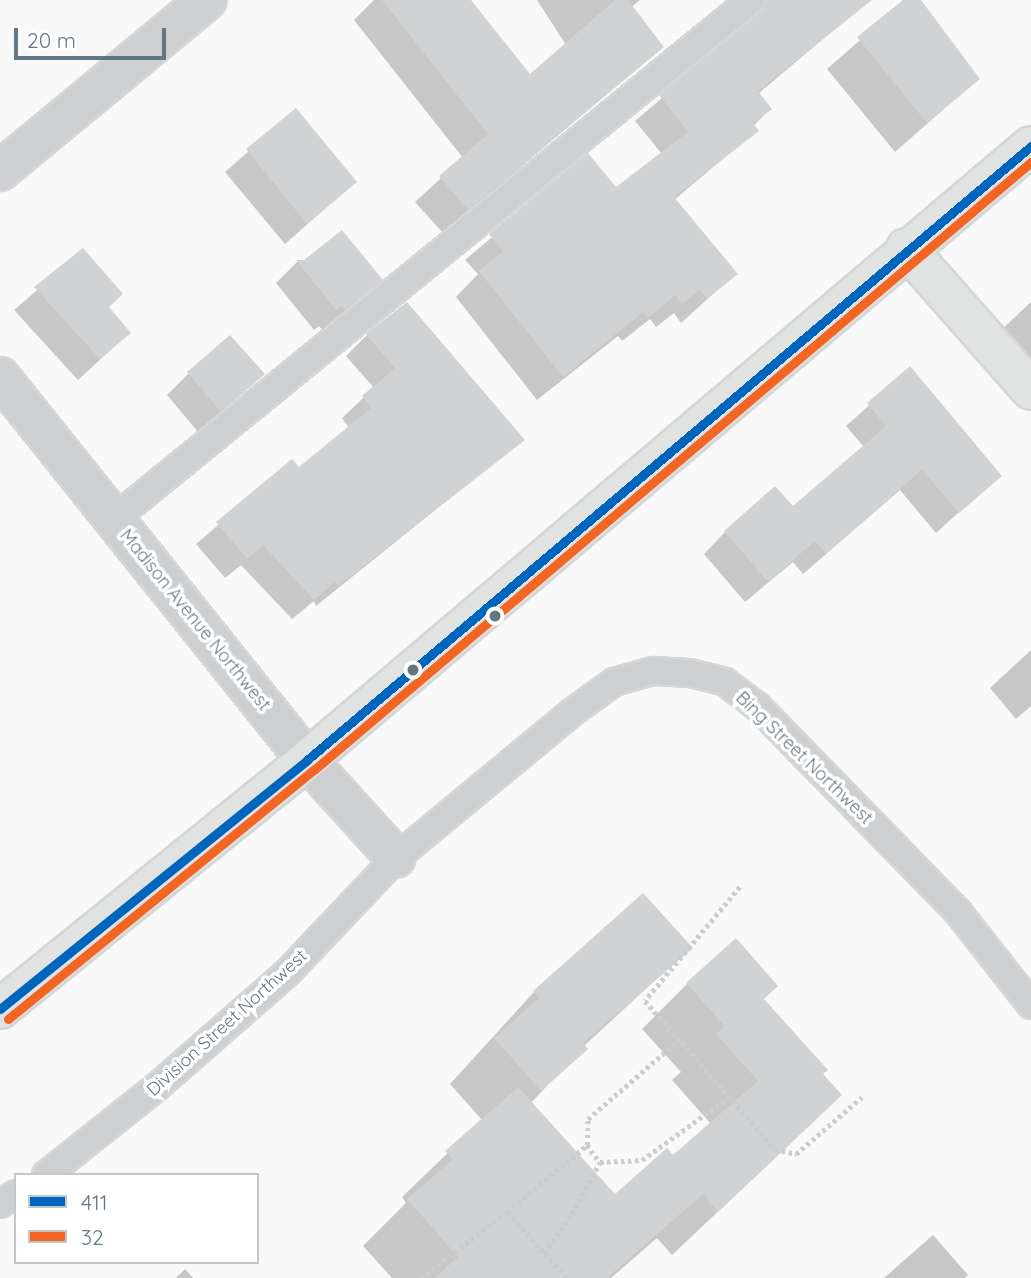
<!DOCTYPE html>
<style>
body{margin:0}
#map{position:relative;width:1031px;height:1278px;overflow:hidden;background:#f9f9f9;font-family:Quicksand,sans-serif}
div>[style]{position:absolute}
.shadow>*{inset:0;background:#0003}
.building>*{inset:0;background:#d0d2d3}
.path>*{height:4.5px;margin-top:-2.25px;transform-origin:0;background:repeating-linear-gradient(90deg,#cbcccd 0 3.5px,transparent 0 7px)}
.roads{filter:drop-shadow(2px 0 #d5d6d7) drop-shadow(-2px 0 #d5d6d7) drop-shadow(0 2px #d5d6d7) drop-shadow(0 -2px #d5d6d7)}
.lane>*{height:26px;margin:-13px;padding:0 13px;transform-origin:13px;border-radius:13px;background:#cecfd0}
.street>*{height:38px;margin:-19px;padding:0 19px;transform-origin:19px;border-radius:19px;background:#cecfd0}
.secondary>*{height:38px;margin:-19px;padding:0 19px;transform-origin:19px;border-radius:19px;background:#e1e2e2}
.bus-1>*{height:9px;margin:-4.5px;padding:0 4.5px;transform-origin:4.5px;border-radius:4.5px;background:#0065bd}
.bus-2>*{height:9px;margin:-4.5px;padding:0 4.5px;transform-origin:4.5px;border-radius:4.5px;background:#f26522}
.dots>*{width:19px;height:19px;translate:-50% -50%;box-sizing:border-box;border:4px solid #fff;border-radius:50%}
span{translate:-50% -50%;white-space:nowrap;text-align:center;line-height:1.15;-webkit-text-stroke:7px #fff;paint-order:stroke}
.street-label{font-size:18px;color:#657683}
.legend{position:absolute;left:14px;top:1173px;width:245px;height:91px;box-sizing:border-box;background:#fff;border:2px solid #c1c8cd;margin:0;padding:9px 12px;list-style:none;font-size:21px;color:#657683}
.legend li{display:flex;align-items:center;gap:14px;height:35px}
.legend b{width:35px;border:2px solid #c1c8cd}
.scale{position:absolute;left:14px;top:28px;width:152px;height:32px;box-sizing:border-box;border:4px solid #657683;border-top:0;padding-left:9px;font-size:21px;line-height:24px;white-space:nowrap;color:#657683;-webkit-text-stroke:5px #fff;paint-order:stroke}
</style>
<div id="map">
<div class="shadow">
<i style="clip-path:polygon(374px 0,469px 0,529px 77px,566px 45px,537px 0,640px 0,631px 7px,662px 47px,443px 233px,415px 202px,463px 158px,354px 20px)"></i>
<i style="clip-path:polygon(769px 0,856px 0,861px 7px,758px 94px,770px 109px,753px 126px,756px 131px,674px 200px,735px 274px,681px 323px,674px 313px,656px 327px,650px 319px,622px 341px,618px 336px,537px 400px,456px 297px,478px 274px,465px 260px,588px 156px,615px 190px,662px 154px,635px 121px,740px 32px)"></i>
<i style="clip-path:polygon(906px 0,919px 0,978px 79px,895px 152px,827px 69px)"></i>
<i style="clip-path:polygon(296px 110px,355px 182px,285px 244px,225px 172px)"></i>
<i style="clip-path:polygon(83px 251px,107px 308px,129px 333px,78px 380px,14px 310px)"></i>
<i style="clip-path:polygon(297px 262px,305px 262px,380px 280px,323px 331px,319px 326px,314px 330px,276px 283px)"></i>
<i style="clip-path:polygon(1031px 302px,1031px 372px,999px 332px)"></i>
<i style="clip-path:polygon(367px 335px,522px 440px,316px 606px,314px 601px,292px 619px,241px 565px,225px 578px,196px 544px,292px 462px,299px 469px,349px 428px,342px 418px,374px 388px,346px 356px)"></i>
<i style="clip-path:polygon(910px 369px,999px 476px,936px 533px,900px 490px,803px 574px,793px 562px,745px 602px,704px 554px,725px 532px,793px 509px,864px 447px,846px 426px)"></i>
<i style="clip-path:polygon(189px 373px,262px 374px,198px 432px,167px 395px)"></i>
<i style="clip-path:polygon(1031px 650px,1031px 706px,1016px 719px,990px 688px)"></i>
<i style="clip-path:polygon(643px 895px,690px 948px,584px 1046px,531px 1103px,615px 1197px,673px 1158px,711px 1124px,672px 1080px,681px 1072px,642px 1029px,687px 984px,762px 1000px,821px 1074px,794px 1140px,672px 1255px,657px 1238px,611px 1278px,392px 1278px,363px 1246px,406px 1203px,402px 1197px,482px 1120px,450px 1084px,534px 992px)"></i>
<i style="clip-path:polygon(933px 1235px,968px 1275px,965px 1278px,884px 1278px)"></i>
<i style="clip-path:polygon(185px 1269px,193px 1278px,176px 1278px)"></i>
</div>
<div class="building">
<i style="clip-path:polygon(382px 0,471px 0,530px 74px,615px 0,628px 0,664px 47px,468px 210px,439px 176px,488px 134px)"></i>
<i style="clip-path:polygon(766px 0,872px 0,758px 91px,772px 109px,753px 123px,759px 131px,674px 197px,738px 274px,707px 299px,699px 290px,682px 304px,675px 295px,648px 318px,643px 312px,563px 377px,479px 271px,503px 251px,489px 234px,588px 153px,616px 187px,688px 132px,659px 95px,761px 12px)"></i>
<i style="clip-path:polygon(903px 0,921px 0,980px 79px,927px 123px,857px 37px)"></i>
<i style="clip-path:polygon(296px 108px,357px 182px,307px 224px,246px 149px)"></i>
<i style="clip-path:polygon(342px 230px,383px 280px,345px 310px,341px 306px,336px 310px,296px 260px,304px 260px)"></i>
<i style="clip-path:polygon(83px 248px,123px 294px,109px 307px,131px 333px,100px 359px,34px 287px)"></i>
<i style="clip-path:polygon(407px 302px,525px 440px,338px 586px,335px 582px,314px 600px,263px 545px,247px 559px,216px 522px,292px 459px,299px 467px,371px 408px,362px 396px,395px 368px,366px 334px)"></i>
<i style="clip-path:polygon(230px 335px,265px 374px,221px 412px,187px 372px)"></i>
<i style="clip-path:polygon(910px 366px,1002px 476px,959px 513px,922px 470px,826px 554px,815px 541px,768px 582px,724px 531px,775px 486px,793px 506px,886px 426px,867px 403px)"></i>
<i style="clip-path:polygon(643px 893px,693px 948px,583px 1043px,588px 1049px,541px 1091px,494px 1038px,539px 998px,533px 991px)"></i>
<i style="clip-path:polygon(736px 938px,778px 986px,764px 999px,828px 1070px,823px 1074px,842px 1095px,718px 1212px,703px 1194px,607px 1278px,435px 1278px,458px 1257px,407px 1199px,453px 1159px,445px 1151px,518px 1087px,615px 1194px,667px 1148px,673px 1155px,758px 1081px,716px 1034px,725px 1026px,686px 983px)"></i>
</div>
<div class="path">
<i style="left:740px;top:887px;width:148px;rotate:129.8deg"></i>
<i style="left:645px;top:1001px;width:197px;rotate:48.7deg"></i>
<i style="left:775px;top:1149px;width:22px;rotate:13deg"></i>
<i style="left:796px;top:1154px;width:87px;rotate:-40.8deg"></i>
<i style="left:587px;top:1145px;width:21px;rotate:53deg"></i>
<i style="left:600px;top:1162px;width:42px;rotate:-2.7deg"></i>
<i style="left:642px;top:1160px;width:107px;rotate:-35.9deg"></i>
<i style="left:544px;top:1253px;width:48px;rotate:-54.3deg"></i>
<i style="left:572px;top:1214px;width:59px;rotate:-61.7deg"></i>
<i style="left:421px;top:1278px;width:108px;rotate:-37.5deg"></i>
<i style="left:566px;top:1278px;width:89px;rotate:-131.8deg"></i>
<i style="left:507px;top:1212px;width:104px;rotate:-39.9deg"></i>
<i style="left:587px;top:1145px;width:26px;rotate:-88deg"></i>
<i style="left:588px;top:1119px;width:121px;rotate:-41deg"></i>
</div>
<div class="roads">
<div class="lane">
<i style="left:114px;top:519px;width:822px;rotate:-39.17deg"></i>
<i style="left:46px;top:1175px;width:143px;rotate:-38.5deg"></i>
<i style="left:158px;top:1086px;width:171px;rotate:-41.2deg"></i>
<i style="left:287px;top:973px;width:158px;rotate:-46.5deg"></i>
<i style="left:396px;top:858px;width:227px;rotate:-39.6deg"></i>
<i style="left:571px;top:713px;width:53px;rotate:-35.8deg"></i>
<i style="left:614px;top:682px;width:41px;rotate:-15.8deg"></i>
<i style="left:653px;top:671px;width:37px;rotate:3deg"></i>
<i style="left:690px;top:673px;width:36px;rotate:14deg"></i>
<i style="left:725px;top:682px;width:41px;rotate:37.1deg"></i>
<i style="left:758px;top:707px;width:286px;rotate:45.7deg"></i>
<i style="left:958px;top:912px;width:118px;rotate:51.9deg"></i>
<i style="left:0;top:1204px;width:19px;rotate:-32deg"></i>
</div>
<div class="street">
<i style="left:0;top:171px;width:268px;rotate:-39.6deg"></i>
<i style="left:0;top:377px;width:491px;rotate:51.3deg"></i>
<i style="left:307px;top:760px;width:132px;rotate:47.8deg"></i>
</div>
<div class="secondary">
<i style="left:906px;top:248px;width:189px;rotate:48.6deg"></i>
<i style="left:0;top:1009px;width:395px;rotate:-39deg"></i>
<i style="left:307px;top:760px;width:949px;rotate:-40.3deg"></i>
</div>
</div>
<div class="bus-1">
<i style="left:0;top:1009px;width:395px;rotate:-39deg"></i>
<i style="left:307px;top:760px;width:949px;rotate:-40.3deg"></i>
</div>
<div class="bus-2">
<i style="left:8px;top:1019px;width:396px;rotate:-39.2deg"></i>
<i style="left:315px;top:769px;width:939px;rotate:-40.29deg"></i>
</div>
<div class="dots">
<i style="left:495px;top:616px;background:#657683"></i>
<i style="left:413px;top:670px;background:#657683"></i>
</div>
<div class="street-label">
<span style="left:195px;top:620px;rotate:51deg">Madison Avenue Northwest</span>
<span style="left:804px;top:758px;rotate:44deg">Bing Street Northwest</span>
<span style="left:227px;top:1023px;rotate:-42deg">Division Street Northwest</span>
</div>
<ul class="legend">
<li><b style="height:9px;background:#0065bd"></b>411</li>
<li><b style="height:9px;background:#f26522"></b>32</li>
</ul>
<div class="scale">20 m</div>
</div>
